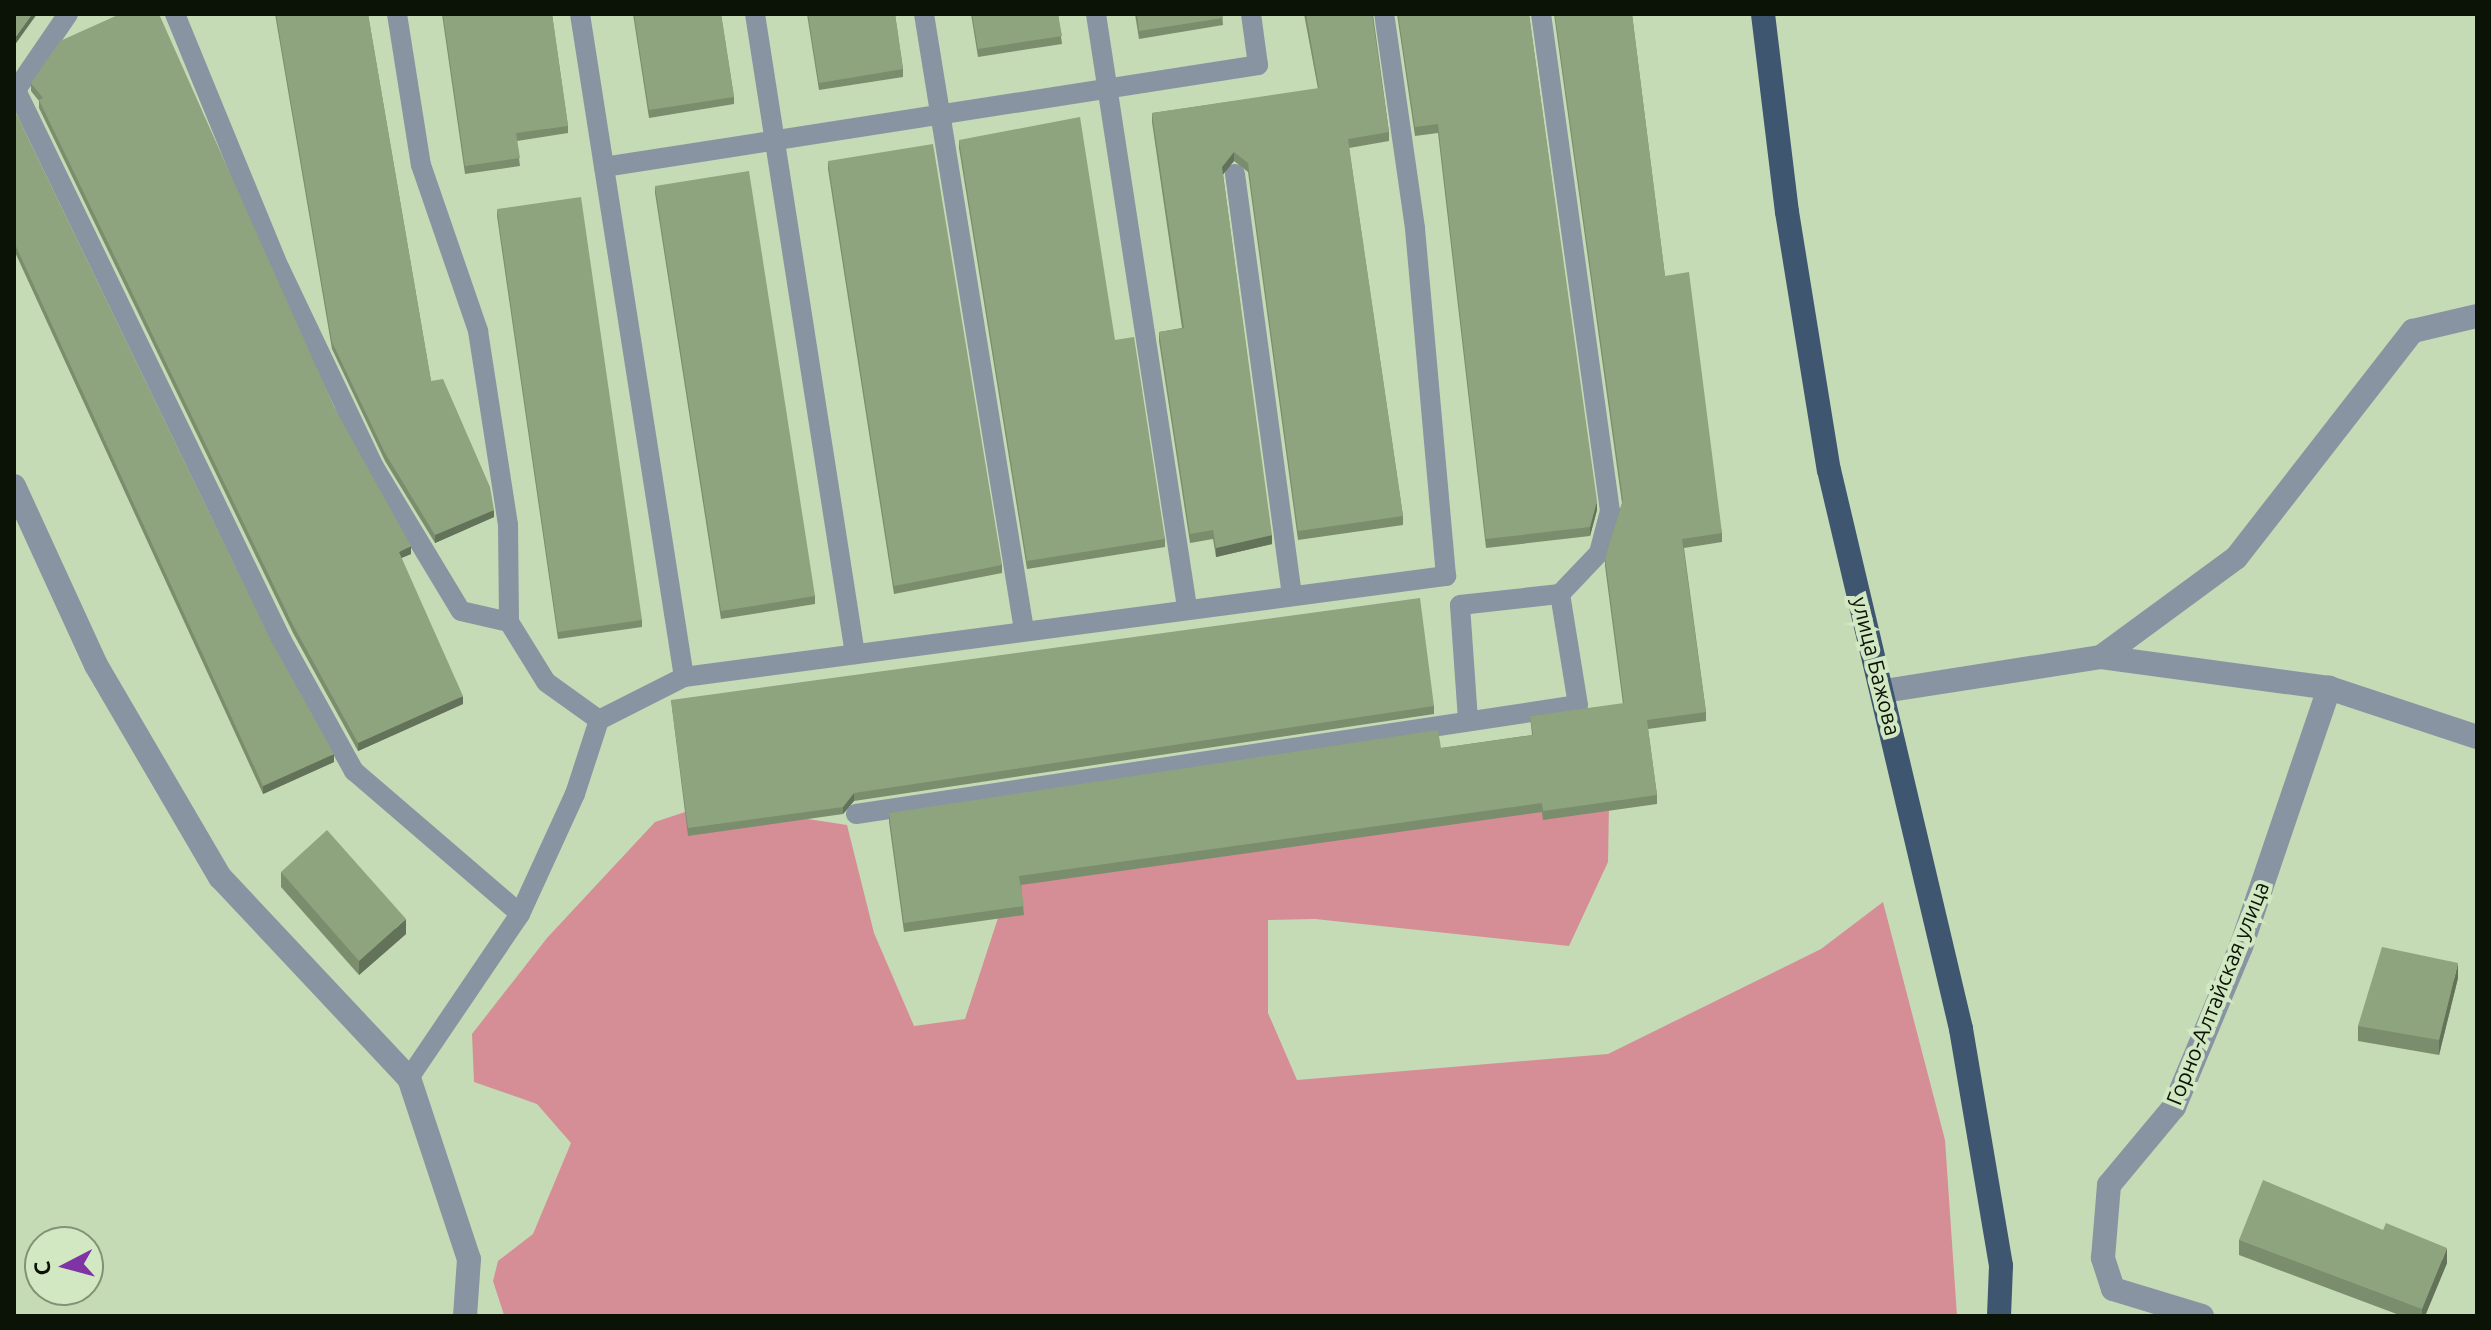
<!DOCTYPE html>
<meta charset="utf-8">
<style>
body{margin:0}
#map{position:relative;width:2491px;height:1330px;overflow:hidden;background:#c5dbb5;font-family:Ubuntu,sans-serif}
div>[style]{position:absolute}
.green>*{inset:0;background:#d68e96}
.service>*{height:20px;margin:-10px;padding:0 10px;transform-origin:10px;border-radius:10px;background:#8894a2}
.minor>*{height:24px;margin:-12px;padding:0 12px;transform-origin:12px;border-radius:12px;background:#8894a2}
.trunk>*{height:24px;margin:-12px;padding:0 12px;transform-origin:12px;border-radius:12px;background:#3f5670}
.wall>*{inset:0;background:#7a8d6d}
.shaded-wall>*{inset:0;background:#637359}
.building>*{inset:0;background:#8ea47f}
span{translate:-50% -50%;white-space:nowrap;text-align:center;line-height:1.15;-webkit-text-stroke:8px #d2e8c2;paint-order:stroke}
.street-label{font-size:22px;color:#0b1206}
.frame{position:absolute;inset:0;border:16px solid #0b1206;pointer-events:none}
.north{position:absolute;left:24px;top:1226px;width:80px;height:80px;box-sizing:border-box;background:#d2e8c2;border:2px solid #829277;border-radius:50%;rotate:264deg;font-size:22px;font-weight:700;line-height:32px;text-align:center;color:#0b1206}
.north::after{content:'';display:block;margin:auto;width:28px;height:36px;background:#7f33a5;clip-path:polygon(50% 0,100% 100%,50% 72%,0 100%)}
</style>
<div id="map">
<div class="green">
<i style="clip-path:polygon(709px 804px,847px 825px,874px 933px,914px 1026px,965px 1019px,1013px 872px,1483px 812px,1609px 806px,1608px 862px,1569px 946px,1315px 919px,1268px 920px,1268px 1013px,1297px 1080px,1608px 1054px,1821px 949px,1883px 902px,1945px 1140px,1957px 1316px,504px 1315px,493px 1281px,498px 1261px,533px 1234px,571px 1143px,537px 1104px,474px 1082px,472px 1034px,547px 938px,655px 822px)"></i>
</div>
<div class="service">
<i style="left:68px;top:14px;width:92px;rotate:124.4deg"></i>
<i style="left:16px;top:90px;width:610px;rotate:64.23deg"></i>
<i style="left:281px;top:639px;width:151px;rotate:61.1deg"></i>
<i style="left:354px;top:771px;width:219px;rotate:40.7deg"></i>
<i style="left:175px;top:14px;width:274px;rotate:67.7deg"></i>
<i style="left:279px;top:267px;width:221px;rotate:64.6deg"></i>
<i style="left:374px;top:467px;width:168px;rotate:58.9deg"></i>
<i style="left:461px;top:611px;width:49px;rotate:12.9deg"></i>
<i style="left:397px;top:14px;width:153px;rotate:81deg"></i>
<i style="left:421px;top:165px;width:176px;rotate:71deg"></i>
<i style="left:478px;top:331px;width:196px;rotate:81.2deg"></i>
<i style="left:508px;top:525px;width:97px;rotate:89.4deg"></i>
<i style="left:509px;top:622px;width:70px;rotate:58.3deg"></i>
<i style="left:546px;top:682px;width:65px;rotate:35.6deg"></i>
<i style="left:580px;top:14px;width:671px;rotate:81.09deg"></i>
<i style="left:755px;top:14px;width:648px;rotate:81.12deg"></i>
<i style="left:924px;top:14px;width:624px;rotate:80.78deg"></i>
<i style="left:1096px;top:14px;width:600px;rotate:81.28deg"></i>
<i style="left:604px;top:167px;width:662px;rotate:-8.86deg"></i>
<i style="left:1258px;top:65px;width:51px;rotate:-97.8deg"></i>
<i style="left:1235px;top:174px;width:423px;rotate:82.3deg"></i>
<i style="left:1468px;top:720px;width:115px;rotate:-94deg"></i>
<i style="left:1460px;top:605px;width:101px;rotate:-6.3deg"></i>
<i style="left:856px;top:814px;width:730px;rotate:-8.59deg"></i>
<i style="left:1578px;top:705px;width:112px;rotate:-99.2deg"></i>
<i style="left:1560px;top:594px;width:57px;rotate:-46.4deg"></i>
<i style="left:1599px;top:553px;width:43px;rotate:-75.3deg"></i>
<i style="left:1610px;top:511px;width:502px;rotate:-97.9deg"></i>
<i style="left:409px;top:1078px;width:198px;rotate:-55.9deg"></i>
<i style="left:520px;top:914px;width:132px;rotate:-65.4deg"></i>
<i style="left:575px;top:794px;width:78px;rotate:-72deg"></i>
<i style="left:599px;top:720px;width:95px;rotate:-26.8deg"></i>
<i style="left:684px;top:677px;width:769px;rotate:-7.55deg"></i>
<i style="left:1446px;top:576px;width:349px;rotate:-95.1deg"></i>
<i style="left:1415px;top:228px;width:216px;rotate:-98.2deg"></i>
</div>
<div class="minor">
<i style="left:14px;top:486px;width:197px;rotate:65.4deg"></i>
<i style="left:96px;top:665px;width:246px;rotate:59.7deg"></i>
<i style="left:220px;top:877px;width:276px;rotate:46.8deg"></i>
<i style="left:409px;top:1078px;width:191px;rotate:71.7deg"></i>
<i style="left:469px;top:1259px;width:57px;rotate:94deg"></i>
<i style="left:2101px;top:657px;width:230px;rotate:7.7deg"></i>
<i style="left:2329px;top:688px;width:156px;rotate:18.3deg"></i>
<i style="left:1884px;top:691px;width:220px;rotate:-8.9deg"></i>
<i style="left:2101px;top:657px;width:167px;rotate:-36.3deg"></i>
<i style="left:2236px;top:558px;width:288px;rotate:-52.1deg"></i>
<i style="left:2413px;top:331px;width:66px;rotate:-13.2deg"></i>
<i style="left:2202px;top:1316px;width:93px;rotate:-163.1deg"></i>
<i style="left:2113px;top:1289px;width:33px;rotate:-108deg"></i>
<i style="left:2103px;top:1258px;width:73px;rotate:-85.3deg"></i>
<i style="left:2109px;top:1185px;width:102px;rotate:-50.2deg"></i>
<i style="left:2174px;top:1107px;width:173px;rotate:-67.3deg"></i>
<i style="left:2241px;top:947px;width:274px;rotate:-71.2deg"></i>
</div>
<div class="trunk">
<i style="left:1763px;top:14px;width:199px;rotate:83.1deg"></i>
<i style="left:1787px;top:212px;width:261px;rotate:80.8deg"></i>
<i style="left:1829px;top:470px;width:574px;rotate:76.71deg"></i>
<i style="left:1961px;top:1029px;width:240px;rotate:80.4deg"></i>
<i style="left:2001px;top:1266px;width:50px;rotate:92.3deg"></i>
</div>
<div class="wall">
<i style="clip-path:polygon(275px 14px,368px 14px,431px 381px,494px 517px,435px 543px,385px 461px,332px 349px)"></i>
<i style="clip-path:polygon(442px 14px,552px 14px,568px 126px,568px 133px,517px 141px,520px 166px,465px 174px)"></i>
<i style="clip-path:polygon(633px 14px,721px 14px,734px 97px,734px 104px,649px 118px)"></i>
<i style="clip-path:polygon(807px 14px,895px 14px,903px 69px,903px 77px,819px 90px)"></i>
<i style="clip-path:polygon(971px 14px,1058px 14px,1062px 44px,978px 57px)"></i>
<i style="clip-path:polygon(1135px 14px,1222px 14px,1223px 25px,1139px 39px)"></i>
<i style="clip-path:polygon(1304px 14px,1373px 14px,1389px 132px,1389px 141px,1349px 148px,1403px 516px,1403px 525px,1298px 540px,1248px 172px,1234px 161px,1223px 174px,1272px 544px,1216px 557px,1213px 539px,1190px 543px,1159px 341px,1159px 332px,1182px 328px,1152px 122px,1152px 113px,1318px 89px)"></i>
<i style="clip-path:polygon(1397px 14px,1529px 14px,1597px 510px,1590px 536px,1486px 548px,1438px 133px,1415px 136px)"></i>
<i style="clip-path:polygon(1554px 14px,1632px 14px,1665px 276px,1722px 533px,1722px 542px,1684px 548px,1706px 712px,1706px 721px,1648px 729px,1657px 795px,1657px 804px,1543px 820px,1542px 812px,1021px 885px,1024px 915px,904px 932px,889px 822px,889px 813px,1441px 748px,1532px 735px,1530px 716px,1623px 704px,1605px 566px,1605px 557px,1622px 503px)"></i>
<i style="clip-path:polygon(31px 83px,335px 409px,411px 554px,401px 558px,463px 704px,358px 751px,293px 633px,39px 108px,39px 101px,31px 91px)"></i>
<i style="clip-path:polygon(14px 112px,269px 637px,334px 762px,263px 794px,14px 250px)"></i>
<i style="clip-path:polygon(959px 140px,1115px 340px,1165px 539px,1165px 547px,1027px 569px,959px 148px)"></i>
<i style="clip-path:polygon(828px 161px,1002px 565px,1002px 573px,894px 594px,828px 169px)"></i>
<i style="clip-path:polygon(655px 186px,815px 596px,815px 604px,721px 619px,655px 193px)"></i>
<i style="clip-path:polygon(497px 209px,642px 620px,642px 627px,558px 639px,497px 216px)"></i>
<i style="clip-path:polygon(671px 700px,1434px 706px,1434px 714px,854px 801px,843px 814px,688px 836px)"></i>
<i style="clip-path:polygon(281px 872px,406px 934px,359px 975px,281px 887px)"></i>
<i style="clip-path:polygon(2458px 978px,2439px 1055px,2358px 1041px,2358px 1026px)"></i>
<i style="clip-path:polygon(2383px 1230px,2447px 1263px,2425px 1316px,2402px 1316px,2239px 1255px,2239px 1240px)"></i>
</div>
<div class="shaded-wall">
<i style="clip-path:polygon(32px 14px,37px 14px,14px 46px,14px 39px)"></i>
<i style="clip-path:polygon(1234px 152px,1234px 161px,1222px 176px,1222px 167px)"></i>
<i style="clip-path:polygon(1597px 501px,1597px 510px,1590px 536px,1590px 527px)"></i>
<i style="clip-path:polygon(494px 510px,494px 517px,435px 543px,435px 535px)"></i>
<i style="clip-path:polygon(1272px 535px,1272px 544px,1216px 557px,1216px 548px)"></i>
<i style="clip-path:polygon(411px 546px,411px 554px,399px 559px,399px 552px)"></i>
<i style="clip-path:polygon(463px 696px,463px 704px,358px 751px,358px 743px)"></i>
<i style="clip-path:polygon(334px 754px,334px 762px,263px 794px,263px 786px)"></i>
<i style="clip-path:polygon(854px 793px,854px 801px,843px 814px,843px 807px)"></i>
<i style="clip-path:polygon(406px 919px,406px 934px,359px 975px,359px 961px)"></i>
<i style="clip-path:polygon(2458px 963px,2458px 978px,2439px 1055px,2439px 1040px)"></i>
<i style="clip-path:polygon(2447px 1248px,2447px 1263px,2425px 1316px,2422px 1316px,2422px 1309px)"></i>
</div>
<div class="building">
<i style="clip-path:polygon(14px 14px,32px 14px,14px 39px)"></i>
<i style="clip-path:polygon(120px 14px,159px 14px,335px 409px,411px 546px,399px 552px,463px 696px,358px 743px,293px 625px,39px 100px,43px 98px,31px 83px,60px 41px)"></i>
<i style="clip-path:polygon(276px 14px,368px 14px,431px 381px,443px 379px,490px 487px,494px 510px,435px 535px,385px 453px,332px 342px)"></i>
<i style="clip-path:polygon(443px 14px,552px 14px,568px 126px,516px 133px,520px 158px,465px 166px)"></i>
<i style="clip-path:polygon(634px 14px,721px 14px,734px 97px,649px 110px)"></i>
<i style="clip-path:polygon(808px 14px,895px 14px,903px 69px,819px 83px)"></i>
<i style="clip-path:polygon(972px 14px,1058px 14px,1062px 36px,978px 49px)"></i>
<i style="clip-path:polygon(1137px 14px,1222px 14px,1223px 18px,1139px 31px)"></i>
<i style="clip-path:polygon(1306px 14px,1372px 14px,1389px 132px,1348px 139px,1403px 516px,1298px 531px,1248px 163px,1234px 152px,1222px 167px,1272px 535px,1216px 548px,1213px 530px,1190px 534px,1159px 332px,1184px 328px,1152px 113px,1319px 88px)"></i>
<i style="clip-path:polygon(1398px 14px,1529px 14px,1597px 501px,1590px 527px,1486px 539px,1438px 124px,1415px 127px)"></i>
<i style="clip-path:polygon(1555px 14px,1632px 14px,1665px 276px,1689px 272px,1722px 533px,1682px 539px,1706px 712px,1647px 720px,1657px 795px,1543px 811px,1542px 803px,1019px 876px,1024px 906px,904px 923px,889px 813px,1438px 730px,1441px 748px,1533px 735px,1530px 716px,1624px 703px,1605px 557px,1623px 500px)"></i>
<i style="clip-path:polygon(15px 111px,269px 637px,334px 754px,263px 786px,14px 242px,14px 112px)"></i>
<i style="clip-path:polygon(1080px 117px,1115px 340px,1134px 337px,1165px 539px,1027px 561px,959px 140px)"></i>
<i style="clip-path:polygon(933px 144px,1002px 565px,894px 586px,828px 161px)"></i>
<i style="clip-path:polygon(749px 171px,815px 596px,721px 611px,655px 186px)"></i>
<i style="clip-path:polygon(581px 197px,642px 620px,558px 632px,497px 209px)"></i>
<i style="clip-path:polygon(1420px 598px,1434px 706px,854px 793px,843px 807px,688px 828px,671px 700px)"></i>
<i style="clip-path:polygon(327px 830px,406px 919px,359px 961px,281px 872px)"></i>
<i style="clip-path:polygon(2382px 947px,2458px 963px,2439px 1040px,2358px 1026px)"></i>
<i style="clip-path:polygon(2263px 1180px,2383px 1230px,2386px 1223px,2447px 1248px,2422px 1309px,2239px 1240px)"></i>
</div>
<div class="street-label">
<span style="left:1877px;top:666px;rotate:76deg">улица Бажова</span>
<span style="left:2217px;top:993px;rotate:-68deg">Горно-Алтайская улица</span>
</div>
<div class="frame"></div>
<div class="north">С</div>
</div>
